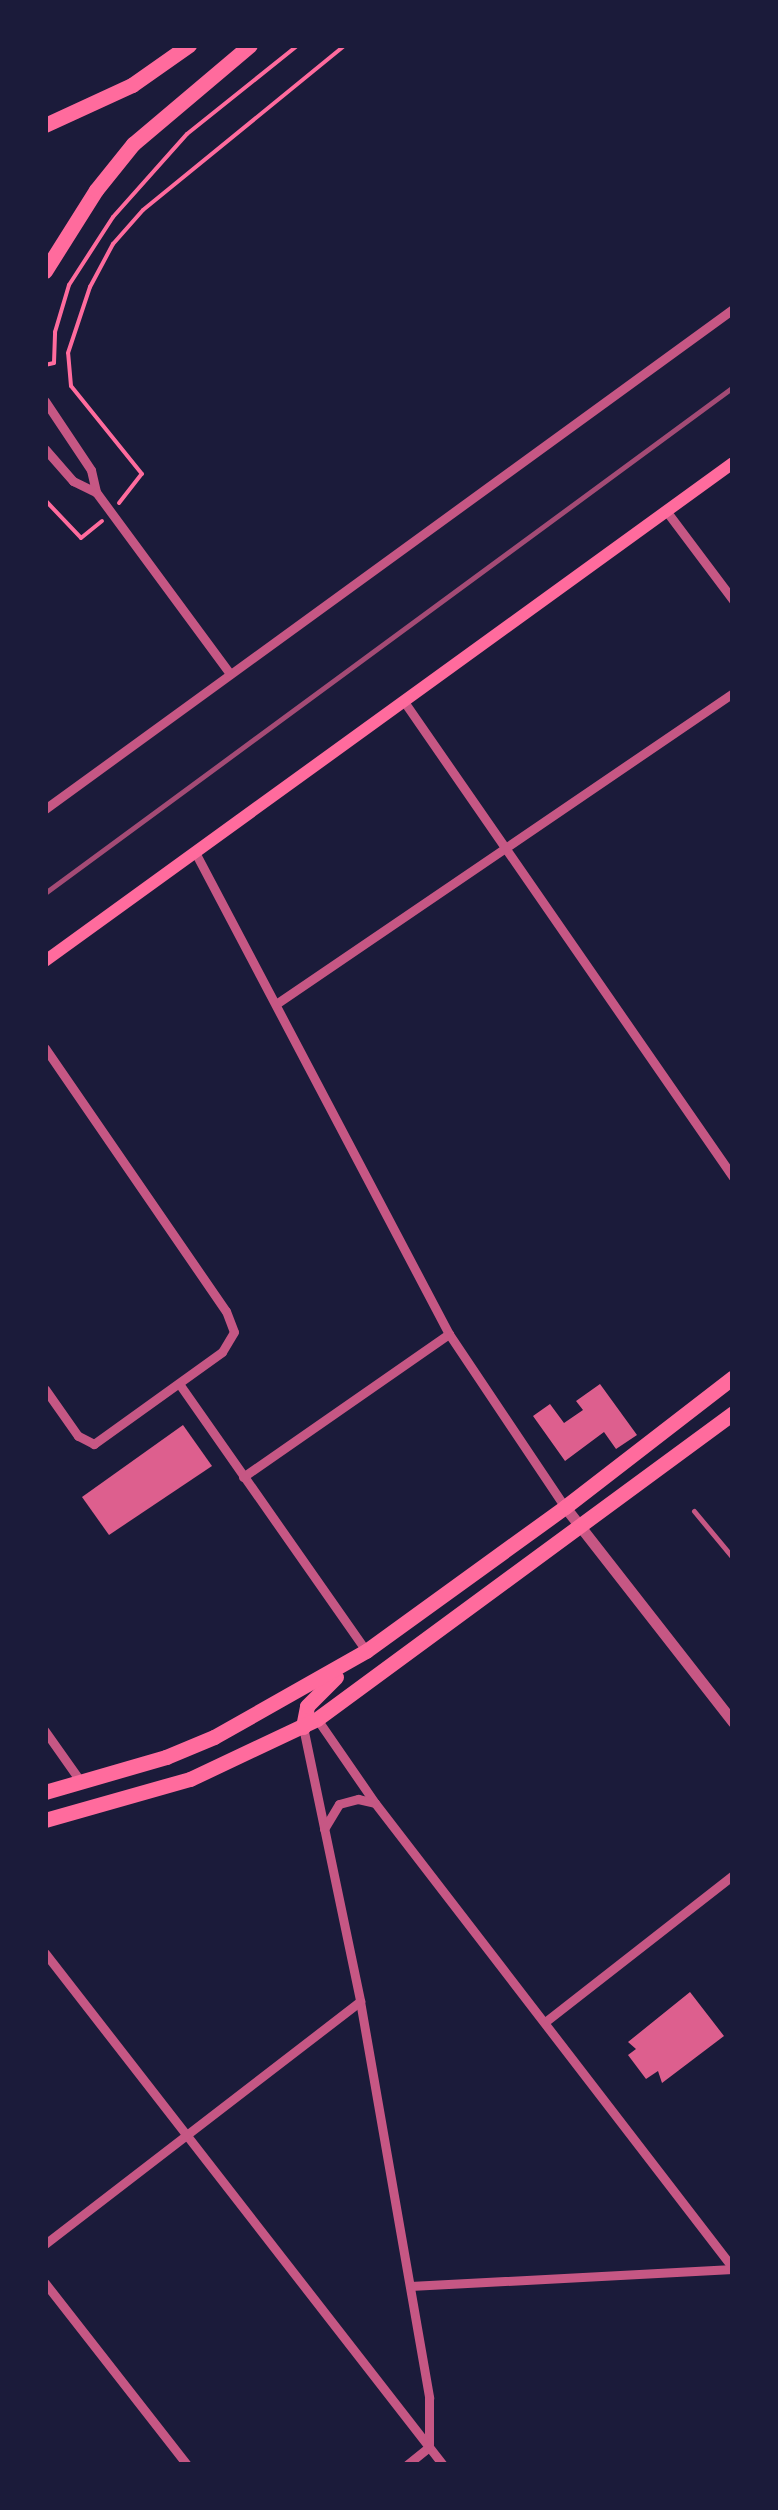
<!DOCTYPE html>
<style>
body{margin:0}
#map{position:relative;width:778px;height:2510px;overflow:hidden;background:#1b1b3a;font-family:"Noto Sans",sans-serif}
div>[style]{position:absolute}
.building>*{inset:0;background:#dd5f8e}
.path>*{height:4px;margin:-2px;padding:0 2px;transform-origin:2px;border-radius:2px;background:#ff6b9d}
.service>*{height:5px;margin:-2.5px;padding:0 2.5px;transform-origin:2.5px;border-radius:2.5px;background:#c65784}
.minor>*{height:9px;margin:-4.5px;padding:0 4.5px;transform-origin:4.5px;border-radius:4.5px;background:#c65784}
.tertiary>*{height:11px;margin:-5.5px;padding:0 5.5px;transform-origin:5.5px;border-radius:5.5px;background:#c65784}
.secondary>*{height:12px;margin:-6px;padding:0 6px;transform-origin:6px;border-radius:6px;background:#ff6b9d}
.primary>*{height:15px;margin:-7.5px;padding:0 7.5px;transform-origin:7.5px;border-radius:7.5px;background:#ff6b9d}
.trunk>*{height:15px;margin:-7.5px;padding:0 7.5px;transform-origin:7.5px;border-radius:7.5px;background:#ff6b9d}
.rail>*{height:5px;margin:-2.5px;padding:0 2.5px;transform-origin:2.5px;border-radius:2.5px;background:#a44b75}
span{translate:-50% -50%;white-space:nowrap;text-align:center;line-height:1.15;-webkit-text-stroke:8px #1b1b3a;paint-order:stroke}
.frame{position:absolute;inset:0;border:48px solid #1b1b3a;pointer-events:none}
</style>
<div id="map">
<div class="building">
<i style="clip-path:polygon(600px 1384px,637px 1435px,616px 1449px,604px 1432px,565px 1461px,533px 1416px,550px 1404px,564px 1423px,583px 1410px,576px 1401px)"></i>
<i style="clip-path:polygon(183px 1425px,212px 1466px,109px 1535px,82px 1497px)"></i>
<i style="clip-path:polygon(690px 1992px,724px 2036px,662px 2083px,658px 2071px,646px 2079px,628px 2055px,636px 2049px,628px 2042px)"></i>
</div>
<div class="path">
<i style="left:45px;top:365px;width:9px;rotate:-13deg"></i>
<i style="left:54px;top:363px;width:31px;rotate:-88deg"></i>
<i style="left:55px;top:332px;width:49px;rotate:-73.4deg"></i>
<i style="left:69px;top:285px;width:81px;rotate:-57.1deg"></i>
<i style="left:113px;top:217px;width:111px;rotate:-48.3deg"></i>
<i style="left:187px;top:134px;width:142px;rotate:-38.7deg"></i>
<i style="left:45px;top:500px;width:52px;rotate:46.5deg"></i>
<i style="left:81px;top:538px;width:27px;rotate:-39deg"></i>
<i style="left:119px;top:503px;width:37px;rotate:-52deg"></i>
<i style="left:142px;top:474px;width:113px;rotate:-128.9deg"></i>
<i style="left:71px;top:386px;width:33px;rotate:-95deg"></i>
<i style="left:68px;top:353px;width:70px;rotate:-71.6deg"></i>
<i style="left:90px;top:287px;width:49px;rotate:-61.9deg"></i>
<i style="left:113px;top:244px;width:45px;rotate:-48.6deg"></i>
<i style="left:143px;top:210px;width:261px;rotate:-39.2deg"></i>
</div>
<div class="service">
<i style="left:694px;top:1511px;width:61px;rotate:50.3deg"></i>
</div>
<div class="minor">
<i style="left:45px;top:401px;width:83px;rotate:56.3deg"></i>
<i style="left:91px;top:470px;width:23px;rotate:77deg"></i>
<i style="left:96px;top:492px;width:226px;rotate:53.6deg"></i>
<i style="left:45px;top:449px;width:43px;rotate:48.8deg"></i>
<i style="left:73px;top:481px;width:25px;rotate:26deg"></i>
<i style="left:667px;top:512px;width:110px;rotate:53.1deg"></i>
<i style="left:405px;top:703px;width:576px;rotate:55.32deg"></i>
<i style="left:45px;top:809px;width:850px;rotate:-36.01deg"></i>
<i style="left:196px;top:854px;width:543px;rotate:62.21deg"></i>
<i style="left:449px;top:1334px;width:208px;rotate:56.2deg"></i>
<i style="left:276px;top:1004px;width:553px;rotate:-34.24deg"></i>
<i style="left:45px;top:1048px;width:319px;rotate:55.5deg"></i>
<i style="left:226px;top:1311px;width:22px;rotate:69deg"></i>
<i style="left:234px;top:1332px;width:23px;rotate:121deg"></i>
<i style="left:222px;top:1352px;width:158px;rotate:144.3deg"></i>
<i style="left:94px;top:1444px;width:18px;rotate:-153deg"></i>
<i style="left:78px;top:1436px;width:57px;rotate:-125.1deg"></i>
<i style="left:180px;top:1385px;width:325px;rotate:55deg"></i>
<i style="left:243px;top:1477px;width:251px;rotate:-34.8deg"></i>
<i style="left:317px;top:1719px;width:102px;rotate:55.4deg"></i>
<i style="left:375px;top:1803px;width:587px;rotate:52.41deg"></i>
<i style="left:303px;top:1727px;width:280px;rotate:78.2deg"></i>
<i style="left:360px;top:2001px;width:403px;rotate:80.1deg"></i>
<i style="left:429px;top:2398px;width:49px;rotate:90deg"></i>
<i style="left:429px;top:2447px;width:28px;rotate:141deg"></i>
<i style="left:45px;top:1731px;width:62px;rotate:54.8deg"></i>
<i style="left:324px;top:1829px;width:29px;rotate:-59deg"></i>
<i style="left:339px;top:1804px;width:20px;rotate:-15deg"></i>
<i style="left:358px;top:1799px;width:17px;rotate:13deg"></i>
<i style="left:45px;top:1953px;width:648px;rotate:52.14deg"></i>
<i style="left:545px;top:2022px;width:239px;rotate:-38deg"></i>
<i style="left:45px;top:2244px;width:398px;rotate:-37.6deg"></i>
<i style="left:45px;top:2283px;width:231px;rotate:52deg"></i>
<i style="left:410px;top:2286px;width:323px;rotate:-3deg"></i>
</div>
<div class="tertiary">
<i style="left:565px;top:1507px;width:273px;rotate:52deg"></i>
</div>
<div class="secondary">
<i style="left:45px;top:961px;width:849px;rotate:-35.9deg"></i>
</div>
<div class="primary">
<i style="left:45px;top:125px;width:96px;rotate:-24.7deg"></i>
<i style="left:132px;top:85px;width:70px;rotate:-35.1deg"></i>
<i style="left:45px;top:271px;width:96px;rotate:-57.8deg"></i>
<i style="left:96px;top:190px;width:59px;rotate:-51.2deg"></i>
<i style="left:133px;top:144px;width:153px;rotate:-40.2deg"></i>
</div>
<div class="trunk">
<i style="left:303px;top:1727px;width:21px;rotate:-79deg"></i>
<i style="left:307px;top:1706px;width:41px;rotate:-45deg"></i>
<i style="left:45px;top:1792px;width:126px;rotate:-16.1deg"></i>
<i style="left:166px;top:1757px;width:52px;rotate:-22.6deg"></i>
<i style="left:214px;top:1737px;width:175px;rotate:-29.5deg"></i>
<i style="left:366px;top:1651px;width:246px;rotate:-35.9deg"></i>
<i style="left:565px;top:1507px;width:212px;rotate:-37.7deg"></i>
<i style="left:45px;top:1820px;width:151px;rotate:-15.8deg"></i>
<i style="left:190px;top:1779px;width:140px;rotate:-25.3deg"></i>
<i style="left:317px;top:1719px;width:516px;rotate:-36.34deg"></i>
</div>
<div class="rail">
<i style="left:45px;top:893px;width:854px;rotate:-36.33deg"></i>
</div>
<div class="frame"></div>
</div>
